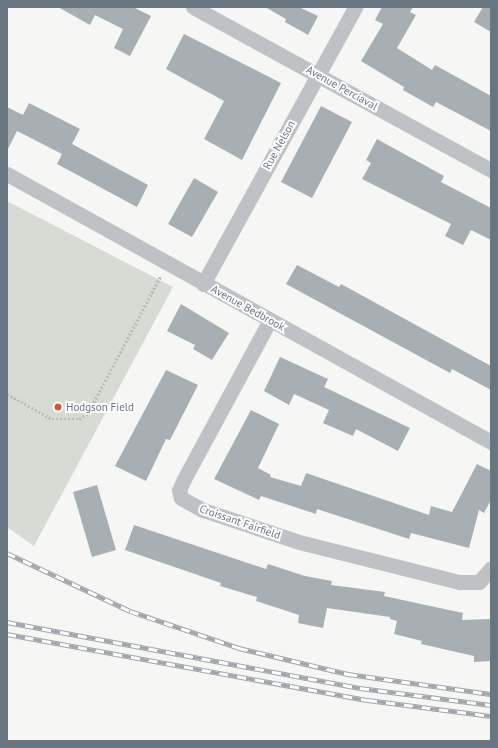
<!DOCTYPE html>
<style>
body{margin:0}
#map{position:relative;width:498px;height:748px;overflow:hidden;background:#f6f6f4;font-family:"PT Sans",sans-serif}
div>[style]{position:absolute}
.green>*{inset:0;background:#d6dbd3}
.building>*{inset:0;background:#a8afb4}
.path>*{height:2.5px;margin-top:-1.25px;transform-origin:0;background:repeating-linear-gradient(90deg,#b8bbbd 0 2px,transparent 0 4px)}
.street>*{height:15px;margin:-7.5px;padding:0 7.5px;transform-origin:7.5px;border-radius:7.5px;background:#bec2c5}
.rail>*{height:4.5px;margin-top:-2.25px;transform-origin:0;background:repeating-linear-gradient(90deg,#fff 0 9px,#a0a6ab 0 18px);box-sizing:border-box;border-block:1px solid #a0a6ab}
.dots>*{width:11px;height:11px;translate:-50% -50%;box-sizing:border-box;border:2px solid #fff;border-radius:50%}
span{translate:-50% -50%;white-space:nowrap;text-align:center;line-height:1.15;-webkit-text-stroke:4px #fff;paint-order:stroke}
.street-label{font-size:11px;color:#687682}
.poi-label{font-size:11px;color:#687682}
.left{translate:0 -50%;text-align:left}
.frame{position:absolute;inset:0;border:8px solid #687682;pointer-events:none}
</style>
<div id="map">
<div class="green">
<i style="clip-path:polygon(7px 201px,173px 287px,34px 546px,7px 527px)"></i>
</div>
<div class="building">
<i style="clip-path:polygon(58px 7px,133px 7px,151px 16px,130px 56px,114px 48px,123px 29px,95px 15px,90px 25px)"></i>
<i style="clip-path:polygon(265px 7px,299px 7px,318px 16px,308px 35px,285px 22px,286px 19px)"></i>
<i style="clip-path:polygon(382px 7px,413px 7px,410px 12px,416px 15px,397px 48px,432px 70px,435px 65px,491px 96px,491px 131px,436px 102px,433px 107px,403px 90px,404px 87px,361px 61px,383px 24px,375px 20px)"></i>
<i style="clip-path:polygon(483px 7px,491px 7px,491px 32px,474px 22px)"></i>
<i style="clip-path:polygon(184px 34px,281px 83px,242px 160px,204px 139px,224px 101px,166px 69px)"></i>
<i style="clip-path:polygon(29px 103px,80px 129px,72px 144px,148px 185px,137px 207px,57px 164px,62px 154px,17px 131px,7px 151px,7px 107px,23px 115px)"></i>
<i style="clip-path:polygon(321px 106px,352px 122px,312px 198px,281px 182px)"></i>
<i style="clip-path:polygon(377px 139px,444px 176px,441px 182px,491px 208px,491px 240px,471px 230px,463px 245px,445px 236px,451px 224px,362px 179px,371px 163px,366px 160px)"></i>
<i style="clip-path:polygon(194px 178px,218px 192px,192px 237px,168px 224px)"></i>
<i style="clip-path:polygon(297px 265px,339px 287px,341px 284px,491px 366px,491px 390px,452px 369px,450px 373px,286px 284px)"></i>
<i style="clip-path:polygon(181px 304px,229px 333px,212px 360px,193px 349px,195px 345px,167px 331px)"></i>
<i style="clip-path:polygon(280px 357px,328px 379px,324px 387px,410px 428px,398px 451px,356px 429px,353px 436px,323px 423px,329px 410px,294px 394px,289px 405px,264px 391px)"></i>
<i style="clip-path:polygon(166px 370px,198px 385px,170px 440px,166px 439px,146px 481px,115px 466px)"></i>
<i style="clip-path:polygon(251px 410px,279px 424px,258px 468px,271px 475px,270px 477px,301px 486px,306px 473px,429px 515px,431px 506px,452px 512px,477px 464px,491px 471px,491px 500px,484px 513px,479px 510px,469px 548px,411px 533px,409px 539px,317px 509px,316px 514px,261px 496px,259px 500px,214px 479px)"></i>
<i style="clip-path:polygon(97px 485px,116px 550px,92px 557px,73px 492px)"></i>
<i style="clip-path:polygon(134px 525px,266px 569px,268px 564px,305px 576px,332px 581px,331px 585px,385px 592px,384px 596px,463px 613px,462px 620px,491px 619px,491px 661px,474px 662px,474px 656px,421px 644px,422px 641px,394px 634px,397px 621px,390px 619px,390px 617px,327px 608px,323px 628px,298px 623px,299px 615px,256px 601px,257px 597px,220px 586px,221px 583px,125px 550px)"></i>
</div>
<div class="path">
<i style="left:7px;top:394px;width:51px;rotate:29.1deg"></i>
<i style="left:52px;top:419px;width:27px"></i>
<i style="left:79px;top:419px;width:11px;rotate:-34deg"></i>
<i style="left:88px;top:413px;width:154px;rotate:-62.1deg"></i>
</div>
<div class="street">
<i style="left:193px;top:7px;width:340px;rotate:28.7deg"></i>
<i style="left:7px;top:174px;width:553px;rotate:28.97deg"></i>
<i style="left:203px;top:284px;width:316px;rotate:-61.2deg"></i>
<i style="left:270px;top:320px;width:181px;rotate:118.4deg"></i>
<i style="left:184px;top:479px;width:12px;rotate:114deg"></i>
<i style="left:179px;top:490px;width:8px;rotate:76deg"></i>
<i style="left:181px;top:498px;width:25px;rotate:29deg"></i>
<i style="left:203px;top:510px;width:101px;rotate:18.4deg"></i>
<i style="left:299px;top:542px;width:166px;rotate:14deg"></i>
<i style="left:460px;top:582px;width:19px"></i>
<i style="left:479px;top:582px;width:18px;rotate:-49deg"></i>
</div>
<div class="rail">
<i style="left:7px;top:553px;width:136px;rotate:25.2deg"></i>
<i style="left:130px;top:611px;width:115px;rotate:18.7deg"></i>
<i style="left:239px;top:648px;width:112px;rotate:13.4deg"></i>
<i style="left:348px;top:674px;width:144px;rotate:8deg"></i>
<i style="left:7px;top:622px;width:359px;rotate:10.6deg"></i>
<i style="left:360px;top:688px;width:132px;rotate:7.4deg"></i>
<i style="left:7px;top:634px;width:367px;rotate:10.4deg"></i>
<i style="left:368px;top:700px;width:124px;rotate:7.4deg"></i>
</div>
<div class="dots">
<i style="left:58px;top:407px;background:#d45a36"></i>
</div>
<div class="street-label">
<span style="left:342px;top:88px;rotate:29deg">Avenue Perciaval</span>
<span style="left:279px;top:145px;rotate:-61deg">Rue Nelson</span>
<span style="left:248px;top:308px;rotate:29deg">Avenue Bedbrook</span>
<span style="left:240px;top:522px;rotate:19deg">Croissant Fairfield</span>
</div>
<div class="poi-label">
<span class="left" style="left:66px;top:407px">Hodgson Field</span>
</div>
<div class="frame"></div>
</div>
